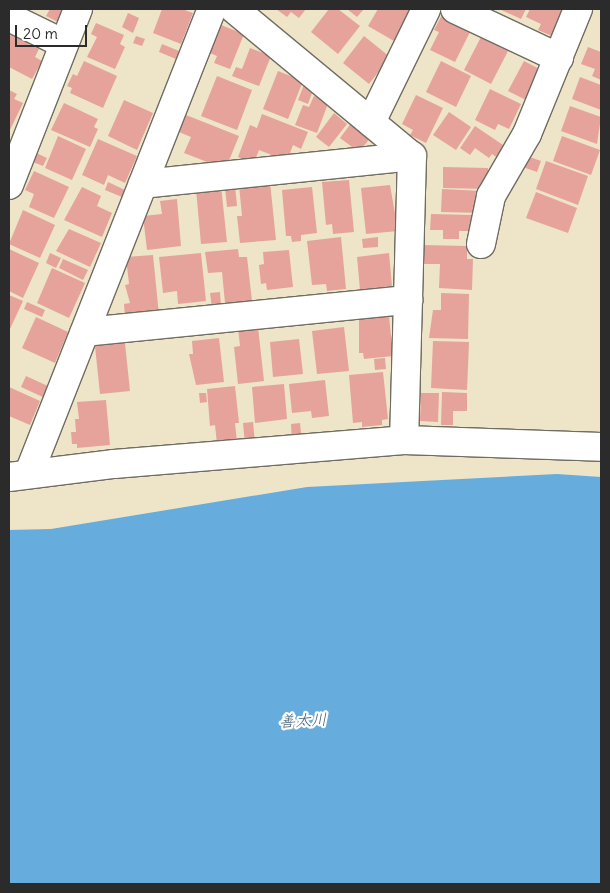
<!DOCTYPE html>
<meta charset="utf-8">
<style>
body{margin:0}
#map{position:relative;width:610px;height:893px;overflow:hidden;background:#eee4c7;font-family:Delius,"Klee One",sans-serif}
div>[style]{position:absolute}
.water>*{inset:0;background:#66addd}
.building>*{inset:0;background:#e6a39b}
.roads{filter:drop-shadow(1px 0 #6f6c62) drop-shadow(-1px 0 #6f6c62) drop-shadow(0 1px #6f6c62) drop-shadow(0 -1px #6f6c62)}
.street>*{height:28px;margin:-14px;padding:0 14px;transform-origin:14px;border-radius:14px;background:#fff}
span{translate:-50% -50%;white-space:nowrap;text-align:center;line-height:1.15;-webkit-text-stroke:4.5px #fff;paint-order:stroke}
.water-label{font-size:16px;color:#435f72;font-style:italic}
.frame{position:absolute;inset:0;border:10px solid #2b2b2b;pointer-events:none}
.scale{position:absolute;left:15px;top:25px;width:72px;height:22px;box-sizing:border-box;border:2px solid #2b2b2b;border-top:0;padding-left:6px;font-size:15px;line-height:18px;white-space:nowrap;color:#2b2b2b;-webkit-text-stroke:4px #fff;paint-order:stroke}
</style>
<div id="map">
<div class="water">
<i style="clip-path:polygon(557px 474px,601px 477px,601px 884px,9px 884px,9px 530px,51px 529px,307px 487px)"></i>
</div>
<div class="building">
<i style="clip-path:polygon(50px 9px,70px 9px,64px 25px,46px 16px)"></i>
<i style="clip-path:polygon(162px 9px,182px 9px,193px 13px,181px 44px,153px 33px)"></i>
<i style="clip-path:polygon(276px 9px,306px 9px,299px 18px,291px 12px,287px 17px)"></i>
<i style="clip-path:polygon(329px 9px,338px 9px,360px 26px,338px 54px,311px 32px)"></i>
<i style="clip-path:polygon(347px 9px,364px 9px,357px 17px)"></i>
<i style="clip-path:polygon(378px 9px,413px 9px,394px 41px,368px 26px)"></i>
<i style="clip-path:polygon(499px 9px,526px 9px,521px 19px)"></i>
<i style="clip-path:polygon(530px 9px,565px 9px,552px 36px,538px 30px,541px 24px,526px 17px)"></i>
<i style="clip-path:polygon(128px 13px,139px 18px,133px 33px,122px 27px)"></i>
<i style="clip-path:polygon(443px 13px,472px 28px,455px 62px,430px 50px,439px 32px,434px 30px)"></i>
<i style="clip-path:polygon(96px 23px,124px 35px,120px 44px,125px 47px,115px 69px,87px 57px,97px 37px,91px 34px)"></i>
<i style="clip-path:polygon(221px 25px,244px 34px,230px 69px,214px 63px,217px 56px,210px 53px)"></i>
<i style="clip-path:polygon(13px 30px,31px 39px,28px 44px,39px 49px,35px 57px,42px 61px,32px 79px,9px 67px,9px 38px)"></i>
<i style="clip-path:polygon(136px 36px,145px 39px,142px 46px,133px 43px)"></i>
<i style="clip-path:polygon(364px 36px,390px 57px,369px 84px,343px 63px)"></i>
<i style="clip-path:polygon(481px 37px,508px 51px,491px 84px,464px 70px)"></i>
<i style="clip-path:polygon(162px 44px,179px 51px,176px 59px,159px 52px)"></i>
<i style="clip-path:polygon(588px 47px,601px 52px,601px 80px,592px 76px,595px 69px,581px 64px)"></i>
<i style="clip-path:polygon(250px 48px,271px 56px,259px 86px,232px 76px,236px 67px,242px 69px)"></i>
<i style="clip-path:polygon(84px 61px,117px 76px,103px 108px,70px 93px,72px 88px,67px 86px,73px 74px,77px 76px)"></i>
<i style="clip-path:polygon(441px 61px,471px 76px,456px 107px,426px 92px)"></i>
<i style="clip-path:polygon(524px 61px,545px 72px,530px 102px,508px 91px)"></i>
<i style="clip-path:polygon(278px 71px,303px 81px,288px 119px,263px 109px)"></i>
<i style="clip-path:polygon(217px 76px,252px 90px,237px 130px,201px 116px)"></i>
<i style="clip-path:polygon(580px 77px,601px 85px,601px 110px,572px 99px)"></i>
<i style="clip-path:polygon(305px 82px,315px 85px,308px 104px,298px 100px)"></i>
<i style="clip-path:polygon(490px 89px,521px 104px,509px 129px,498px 124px,495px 130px,475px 120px)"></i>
<i style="clip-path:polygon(9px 90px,17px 94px,14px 99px,23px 103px,9px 132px)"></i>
<i style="clip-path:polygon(416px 95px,443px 108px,426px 143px,410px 135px,413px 130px,402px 124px)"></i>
<i style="clip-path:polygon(314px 96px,329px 101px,317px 133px,295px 125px,303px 105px,309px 107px)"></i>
<i style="clip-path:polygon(124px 100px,153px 113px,137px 150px,108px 136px)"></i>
<i style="clip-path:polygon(64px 103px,98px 119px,94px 127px,98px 129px,90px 147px,51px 130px)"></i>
<i style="clip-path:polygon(570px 106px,601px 117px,597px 144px,561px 131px)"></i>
<i style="clip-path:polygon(449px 112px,471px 127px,456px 150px,433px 135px)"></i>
<i style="clip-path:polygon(334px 113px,347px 124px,329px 147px,316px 137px)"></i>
<i style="clip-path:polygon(262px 114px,308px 132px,301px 149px,293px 145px,287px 161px,259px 150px,254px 163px,238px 157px,250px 125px,257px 128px)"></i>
<i style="clip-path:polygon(186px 115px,239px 136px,228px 163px,215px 165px,184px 153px,191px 137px,179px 132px)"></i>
<i style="clip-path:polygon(352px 122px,371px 137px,359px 152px,340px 138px)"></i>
<i style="clip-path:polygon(475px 126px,506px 147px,499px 159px,492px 154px,489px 158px,475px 148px,470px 155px,460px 148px)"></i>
<i style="clip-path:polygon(58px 136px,86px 149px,72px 180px,45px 168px)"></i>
<i style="clip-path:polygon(562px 136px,600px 150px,591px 175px,553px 161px)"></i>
<i style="clip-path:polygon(98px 139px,137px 156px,125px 183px,108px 175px,104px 185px,82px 175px)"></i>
<i style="clip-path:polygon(32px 151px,47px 158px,43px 166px,28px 160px)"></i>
<i style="clip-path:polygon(524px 155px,541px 161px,537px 172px,520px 166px)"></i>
<i style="clip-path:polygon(546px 161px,588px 176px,578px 205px,536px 189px)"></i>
<i style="clip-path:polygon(443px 167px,488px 168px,488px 189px,443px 188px)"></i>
<i style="clip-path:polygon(34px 171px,69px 187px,54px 218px,29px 207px,34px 194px,25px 190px)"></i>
<i style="clip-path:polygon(349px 180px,354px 232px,333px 234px,332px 224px,326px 225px,322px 182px)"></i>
<i style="clip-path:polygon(108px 182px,125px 190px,122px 197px,105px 190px)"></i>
<i style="clip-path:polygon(270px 182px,276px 240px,240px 243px,237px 216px,242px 216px,239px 185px)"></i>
<i style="clip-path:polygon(390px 185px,398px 231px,366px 234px,361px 188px)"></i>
<i style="clip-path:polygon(221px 186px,227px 242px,201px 244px,196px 189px)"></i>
<i style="clip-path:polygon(235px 186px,237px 206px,227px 207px,225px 187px)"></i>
<i style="clip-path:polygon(82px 187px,101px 196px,97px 206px,112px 213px,102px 237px,64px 220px)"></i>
<i style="clip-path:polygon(312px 187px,317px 233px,301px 235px,301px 241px,292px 242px,291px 236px,286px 236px,282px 190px)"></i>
<i style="clip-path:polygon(442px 189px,481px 191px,481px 213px,441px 212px)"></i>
<i style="clip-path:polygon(536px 192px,577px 208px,568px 233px,526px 218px)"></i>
<i style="clip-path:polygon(177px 199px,181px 246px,147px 250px,143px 216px,162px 214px,160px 201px)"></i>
<i style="clip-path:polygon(23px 210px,55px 225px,40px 258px,9px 244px)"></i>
<i style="clip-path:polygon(431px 214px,473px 215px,473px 231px,459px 231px,459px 239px,443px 239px,443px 230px,430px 230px)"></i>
<i style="clip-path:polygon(69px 229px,101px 243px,90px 267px,56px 251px)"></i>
<i style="clip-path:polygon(341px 237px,346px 289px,327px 291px,326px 284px,312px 285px,307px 241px)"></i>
<i style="clip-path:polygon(378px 237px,378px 247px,363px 248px,362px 239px)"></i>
<i style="clip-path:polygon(422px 245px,467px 246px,467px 259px,473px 259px,472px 290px,439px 288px,440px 264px,422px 264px)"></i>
<i style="clip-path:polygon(9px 249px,39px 263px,23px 298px,9px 291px)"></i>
<i style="clip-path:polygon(238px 249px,239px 257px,247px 257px,252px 301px,225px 303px,222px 272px,208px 273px,205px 252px)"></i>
<i style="clip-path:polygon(289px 250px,293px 287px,267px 290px,266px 283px,261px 284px,259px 265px,264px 264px,263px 252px)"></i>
<i style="clip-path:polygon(50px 253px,61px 258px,56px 268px,46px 263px)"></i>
<i style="clip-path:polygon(201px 253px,206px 301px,178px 304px,177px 291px,163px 293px,159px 257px)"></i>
<i style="clip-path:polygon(389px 253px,392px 286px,360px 290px,357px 257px)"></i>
<i style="clip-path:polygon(153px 255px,159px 315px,125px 318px,124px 304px,130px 303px,125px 285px,129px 284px,126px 257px)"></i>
<i style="clip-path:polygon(63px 259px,88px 270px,83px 280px,59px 268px)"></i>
<i style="clip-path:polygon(52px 268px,85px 283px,69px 318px,37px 303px)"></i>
<i style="clip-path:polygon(220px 292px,221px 307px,212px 308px,210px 293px)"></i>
<i style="clip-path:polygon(441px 293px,469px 294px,468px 339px,429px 338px,433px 310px,441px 310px)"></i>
<i style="clip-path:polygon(9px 295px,23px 301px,10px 329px,9px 328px)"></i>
<i style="clip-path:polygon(27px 302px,45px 310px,42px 317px,24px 309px)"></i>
<i style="clip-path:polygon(389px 316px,393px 356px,364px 359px,363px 353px,359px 353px,359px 319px)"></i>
<i style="clip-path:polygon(36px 317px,68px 332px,55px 363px,22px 348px)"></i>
<i style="clip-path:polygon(258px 327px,264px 381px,238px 384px,234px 347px,240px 346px,238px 328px)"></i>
<i style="clip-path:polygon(344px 327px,349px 371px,317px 374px,312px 331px)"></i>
<i style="clip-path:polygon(219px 338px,224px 382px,196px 385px,189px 354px,193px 354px,192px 341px)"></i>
<i style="clip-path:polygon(299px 339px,303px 374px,273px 377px,270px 342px)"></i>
<i style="clip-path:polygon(433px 341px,469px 342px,467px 390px,431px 388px)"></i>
<i style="clip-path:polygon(125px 343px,130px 391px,100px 394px,95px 346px)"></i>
<i style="clip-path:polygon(385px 358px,386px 369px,375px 370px,374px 359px)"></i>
<i style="clip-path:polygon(383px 372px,388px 419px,382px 420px,382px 425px,362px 427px,362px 422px,353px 423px,349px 375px)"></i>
<i style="clip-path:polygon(26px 376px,50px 387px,45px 398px,21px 387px)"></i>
<i style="clip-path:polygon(325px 380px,329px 416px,312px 418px,311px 411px,292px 413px,289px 384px)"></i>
<i style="clip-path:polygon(284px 384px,287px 419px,255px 423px,252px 387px)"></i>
<i style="clip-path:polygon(235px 386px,239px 423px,235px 423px,237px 442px,217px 444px,215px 425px,210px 426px,207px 389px)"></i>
<i style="clip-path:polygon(9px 387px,40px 401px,30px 425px,9px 416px)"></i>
<i style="clip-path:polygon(442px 392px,467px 393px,467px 411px,453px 411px,453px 425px,441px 425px)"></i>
<i style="clip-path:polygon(199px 393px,206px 393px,207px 402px,200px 403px)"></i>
<i style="clip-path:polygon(421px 393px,439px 393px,438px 422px,420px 421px)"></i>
<i style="clip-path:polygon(106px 400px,110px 445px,77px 448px,77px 444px,72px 444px,71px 432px,76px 432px,75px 419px,79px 419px,77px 402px)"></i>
<i style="clip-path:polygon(253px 422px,255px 443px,245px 444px,243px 423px)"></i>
<i style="clip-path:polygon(300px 423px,302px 443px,292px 443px,291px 424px)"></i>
</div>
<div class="roads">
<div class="street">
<i style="left:234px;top:9px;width:231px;rotate:39.6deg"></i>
<i style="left:412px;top:156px;width:284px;rotate:91.6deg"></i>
<i style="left:455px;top:9px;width:115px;rotate:25.2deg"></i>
<i style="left:9px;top:17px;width:61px;rotate:26.1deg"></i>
<i style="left:371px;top:122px;width:126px;rotate:-64deg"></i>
<i style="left:143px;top:184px;width:270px;rotate:-5.9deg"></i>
<i style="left:9px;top:185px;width:189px;rotate:-68.6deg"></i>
<i style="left:481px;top:244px;width:49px;rotate:-78.2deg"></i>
<i style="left:491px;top:196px;width:72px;rotate:-59.9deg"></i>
<i style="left:527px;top:134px;width:135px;rotate:-67.8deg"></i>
<i style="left:85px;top:332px;width:325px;rotate:-5.7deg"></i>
<i style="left:29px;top:473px;width:499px;rotate:-68.5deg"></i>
<i style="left:9px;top:477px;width:106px;rotate:-7.1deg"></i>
<i style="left:114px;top:464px;width:291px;rotate:-4.7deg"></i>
<i style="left:404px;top:440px;width:197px;rotate:2deg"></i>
</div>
</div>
<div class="water-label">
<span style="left:303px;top:720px;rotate:-3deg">善太川</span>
</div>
<div class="frame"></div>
<div class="scale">20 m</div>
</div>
